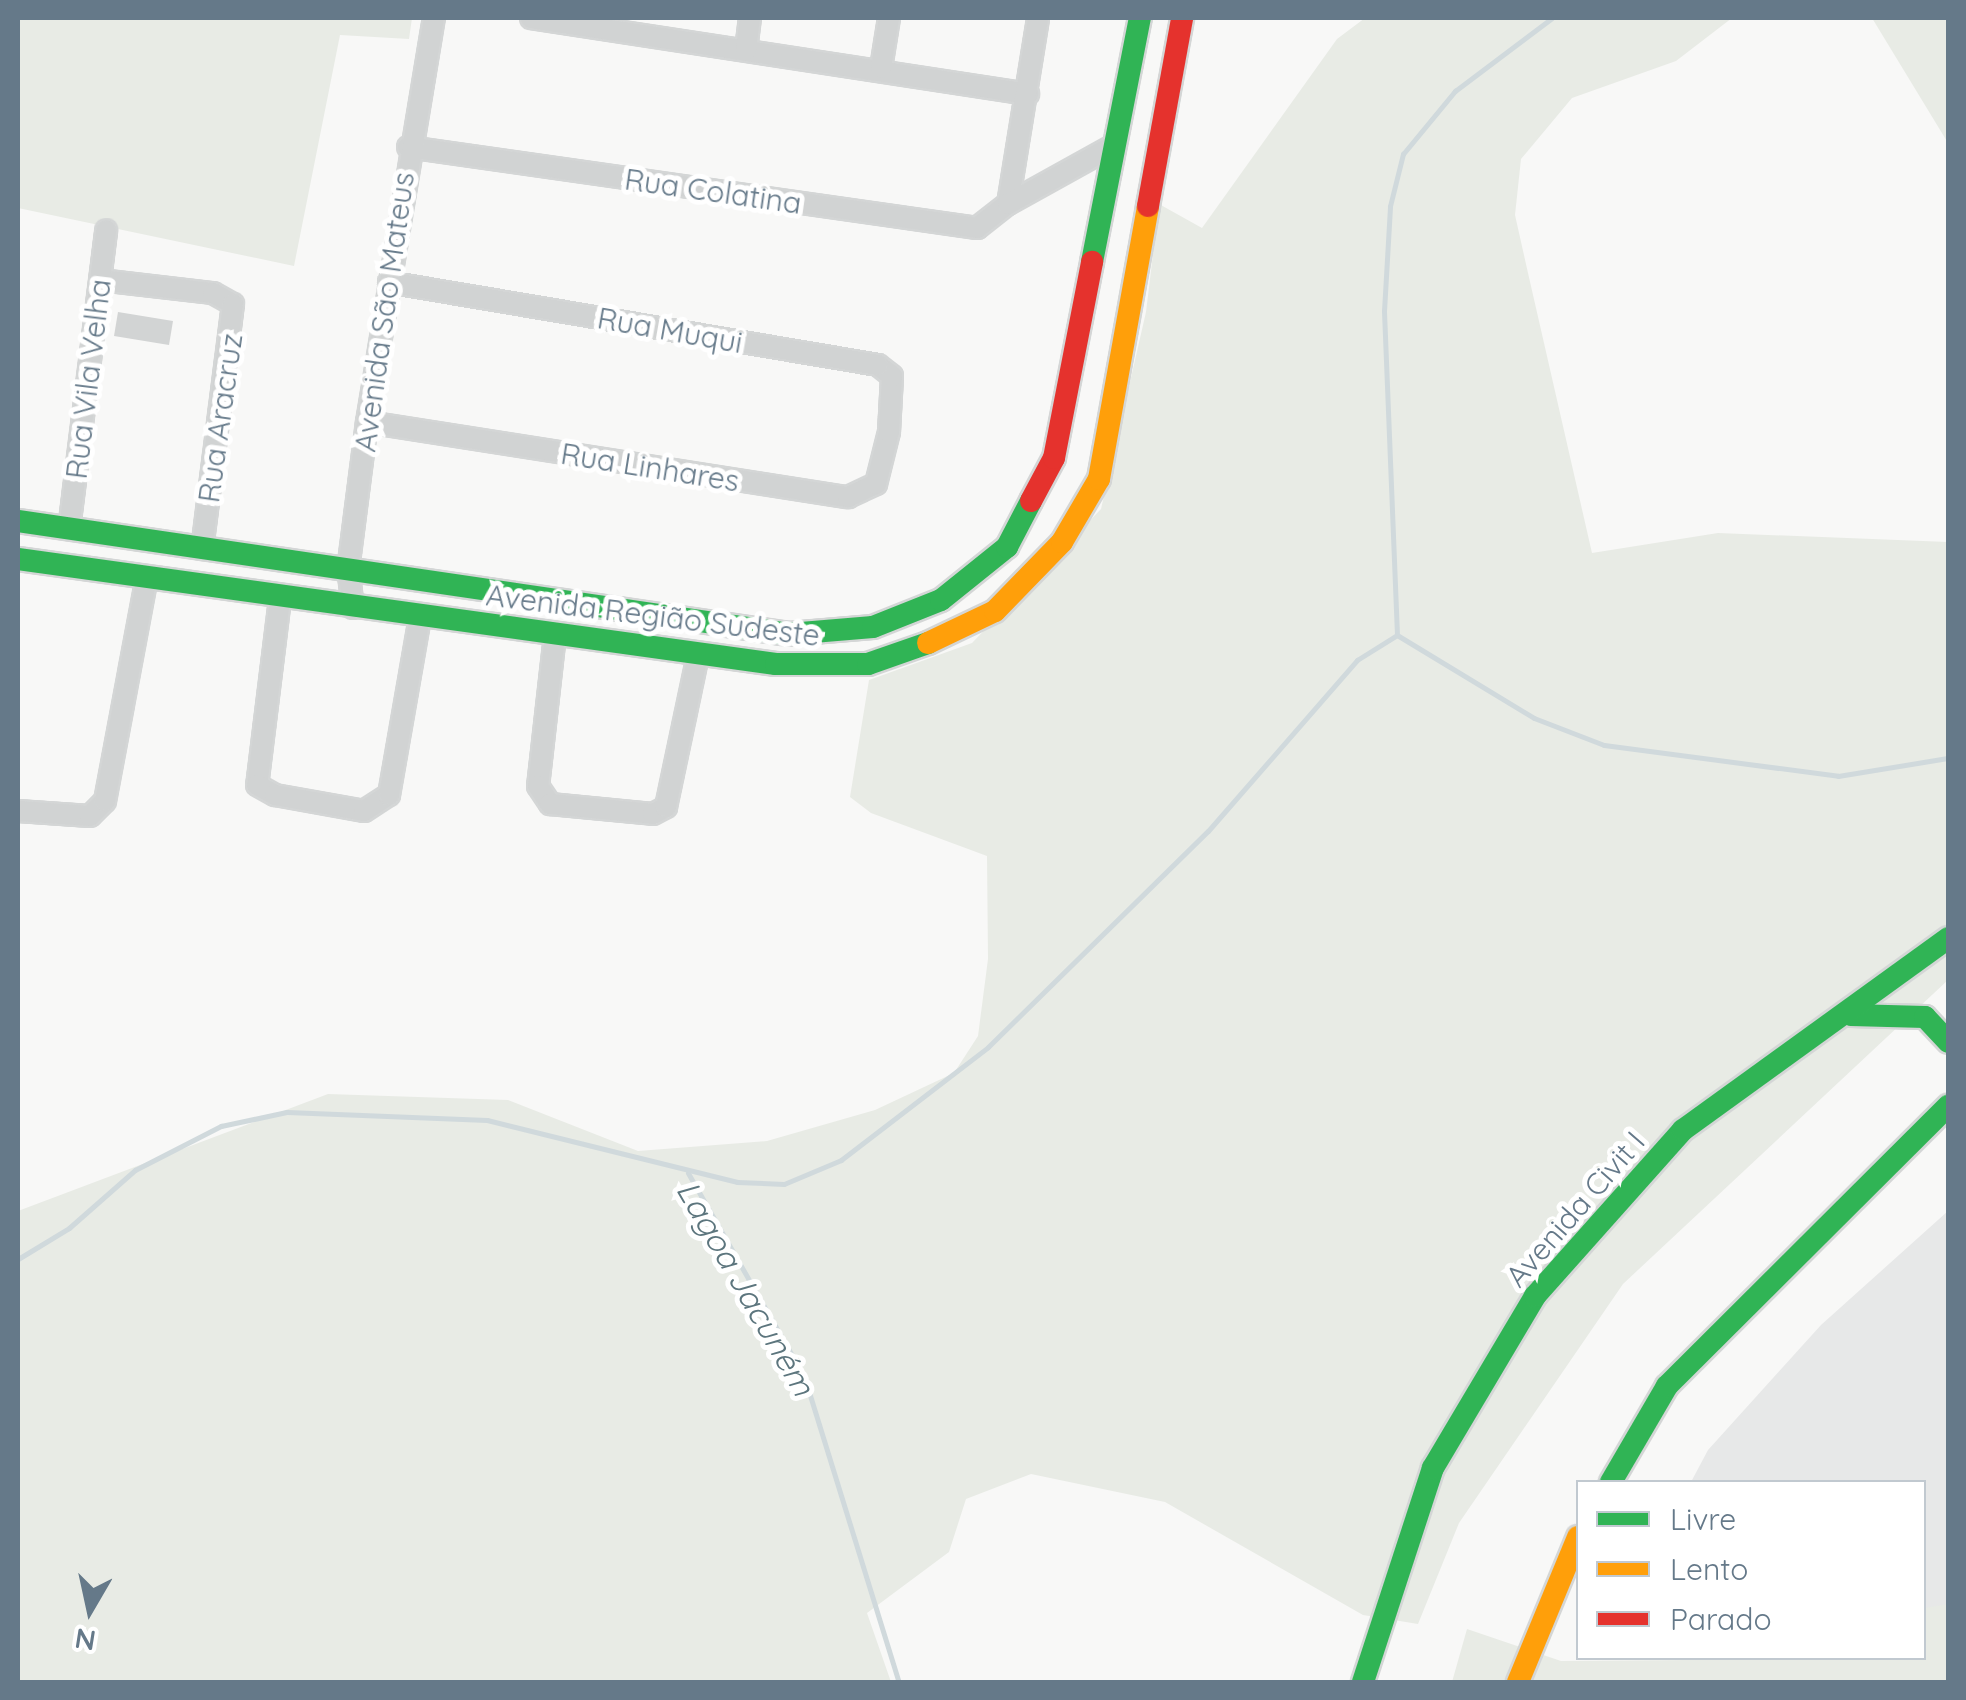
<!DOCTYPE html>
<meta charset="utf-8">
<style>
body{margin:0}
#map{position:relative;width:1966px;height:1700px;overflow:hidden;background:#f8f8f7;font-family:Quicksand,sans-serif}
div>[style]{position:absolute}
.built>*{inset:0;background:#e7e8e8}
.green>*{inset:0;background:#e8ebe5}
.stream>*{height:5px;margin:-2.5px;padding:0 2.5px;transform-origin:2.5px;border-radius:2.5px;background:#d0d9dc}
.building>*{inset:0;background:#d2d4d4}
.roads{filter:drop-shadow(2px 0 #d4d6d6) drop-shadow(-2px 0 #d4d6d6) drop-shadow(0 2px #d4d6d6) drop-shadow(0 -2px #d4d6d6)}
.street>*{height:20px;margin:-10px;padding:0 10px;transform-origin:10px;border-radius:10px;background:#d1d3d3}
.fast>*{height:22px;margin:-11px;padding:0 11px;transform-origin:11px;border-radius:11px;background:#30b455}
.slow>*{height:22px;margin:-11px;padding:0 11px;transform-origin:11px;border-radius:11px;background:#ff9f0a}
.jam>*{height:22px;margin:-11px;padding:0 11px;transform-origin:11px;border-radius:11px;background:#e5322d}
span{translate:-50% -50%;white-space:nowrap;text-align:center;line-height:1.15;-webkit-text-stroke:10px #fff;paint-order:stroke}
.street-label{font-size:30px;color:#657989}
.water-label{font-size:32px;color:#5c757d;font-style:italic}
.frame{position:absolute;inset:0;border:20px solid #657989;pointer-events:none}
.legend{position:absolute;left:1576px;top:1480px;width:350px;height:180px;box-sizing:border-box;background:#fff;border:2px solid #c1c9d0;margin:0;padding:12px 18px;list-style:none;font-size:30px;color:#657989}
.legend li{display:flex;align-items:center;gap:20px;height:50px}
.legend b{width:50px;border:2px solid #c1c9d0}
.north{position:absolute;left:40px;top:1560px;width:100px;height:100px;-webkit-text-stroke:8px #fff;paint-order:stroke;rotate:189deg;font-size:28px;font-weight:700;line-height:40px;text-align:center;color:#657989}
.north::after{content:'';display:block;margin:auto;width:35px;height:45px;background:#657989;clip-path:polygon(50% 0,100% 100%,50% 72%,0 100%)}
</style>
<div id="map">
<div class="built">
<i style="clip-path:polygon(1948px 1211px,1948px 1606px,1924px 1610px,1924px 1482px,1691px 1482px,1708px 1450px,1821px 1325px)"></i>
</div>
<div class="green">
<i style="clip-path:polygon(18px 18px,412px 18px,409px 39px,340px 35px,294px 266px,18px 208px)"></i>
<i style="clip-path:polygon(1365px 18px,1732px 18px,1676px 61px,1572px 98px,1521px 159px,1515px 215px,1528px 273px,1592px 553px,1718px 533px,1948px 542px,1948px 980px,1623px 1284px,1459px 1523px,1418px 1624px,1363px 1615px,1165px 1502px,1031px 1474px,966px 1499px,949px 1552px,867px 1613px,891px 1682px,18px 1682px,18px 1211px,328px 1094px,508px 1100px,638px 1151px,767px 1141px,875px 1110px,954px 1073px,978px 1036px,988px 959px,987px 856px,871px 813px,850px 797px,869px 680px,972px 643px,1101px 509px,1146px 312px,1159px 204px,1202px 228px,1337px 39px)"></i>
<i style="clip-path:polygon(1872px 18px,1948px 18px,1948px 143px)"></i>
<i style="clip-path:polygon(1948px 1604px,1948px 1682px,1452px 1682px,1467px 1629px,1561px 1661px,1924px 1658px,1924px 1608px)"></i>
</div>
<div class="stream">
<i style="left:1397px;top:635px;width:324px;rotate:-92.3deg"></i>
<i style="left:1384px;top:311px;width:105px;rotate:-86.7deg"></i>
<i style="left:1390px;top:206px;width:54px;rotate:-76deg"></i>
<i style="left:1403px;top:154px;width:82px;rotate:-50.5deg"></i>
<i style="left:1455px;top:91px;width:121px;rotate:-37deg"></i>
<i style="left:1397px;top:635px;width:160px;rotate:31.2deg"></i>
<i style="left:1534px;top:718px;width:75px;rotate:21.1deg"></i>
<i style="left:1604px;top:745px;width:236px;rotate:7.5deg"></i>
<i style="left:1838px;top:776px;width:111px;rotate:-9.3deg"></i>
<i style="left:688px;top:1173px;width:234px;rotate:60.3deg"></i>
<i style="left:804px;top:1376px;width:320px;rotate:72.8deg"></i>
<i style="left:18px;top:1259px;width:60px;rotate:-31.3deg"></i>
<i style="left:69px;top:1228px;width:88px;rotate:-41.3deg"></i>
<i style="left:135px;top:1170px;width:97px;rotate:-27.1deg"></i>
<i style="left:221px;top:1126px;width:67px;rotate:-12deg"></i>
<i style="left:287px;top:1112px;width:200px;rotate:2.3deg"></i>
<i style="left:487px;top:1120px;width:258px;rotate:13.9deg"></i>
<i style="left:737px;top:1182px;width:47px;rotate:2.4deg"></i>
<i style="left:784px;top:1184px;width:62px;rotate:-22.8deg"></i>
<i style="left:841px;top:1160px;width:185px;rotate:-37.5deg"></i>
<i style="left:988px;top:1047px;width:308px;rotate:-44.5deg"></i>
<i style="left:1208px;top:831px;width:227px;rotate:-48.9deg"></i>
<i style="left:1357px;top:660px;width:47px;rotate:-32deg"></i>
</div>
<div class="building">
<i style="clip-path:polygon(118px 312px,173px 321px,169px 345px,114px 336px)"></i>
</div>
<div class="roads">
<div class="street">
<i style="left:531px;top:18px;width:503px;rotate:8.69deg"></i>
<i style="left:746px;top:50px;width:32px;rotate:-83deg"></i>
<i style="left:881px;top:68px;width:51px;rotate:-80.9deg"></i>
<i style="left:408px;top:147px;width:575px;rotate:8.1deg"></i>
<i style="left:977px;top:228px;width:39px;rotate:-38deg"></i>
<i style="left:1008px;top:204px;width:188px;rotate:-80.8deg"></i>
<i style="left:1008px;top:204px;width:118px;rotate:-29deg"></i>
<i style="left:100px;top:280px;width:114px;rotate:6.6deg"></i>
<i style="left:213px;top:293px;width:23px;rotate:29deg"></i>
<i style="left:233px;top:304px;width:247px;rotate:97.2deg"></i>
<i style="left:367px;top:422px;width:487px;rotate:8.9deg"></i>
<i style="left:848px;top:497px;width:31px;rotate:-25deg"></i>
<i style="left:876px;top:484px;width:54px;rotate:-76deg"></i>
<i style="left:889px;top:432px;width:56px;rotate:-86.9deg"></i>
<i style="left:892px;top:376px;width:18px;rotate:-142deg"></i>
<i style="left:878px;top:365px;width:496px;rotate:-170.4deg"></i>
<i style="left:69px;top:529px;width:301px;rotate:-82.9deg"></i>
<i style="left:280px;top:599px;width:187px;rotate:97deg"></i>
<i style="left:257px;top:785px;width:21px;rotate:29deg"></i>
<i style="left:275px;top:795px;width:90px;rotate:10.2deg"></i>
<i style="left:364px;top:811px;width:30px;rotate:-33deg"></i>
<i style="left:389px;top:795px;width:180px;rotate:-80.1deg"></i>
<i style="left:353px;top:608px;width:38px;rotate:-97deg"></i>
<i style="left:348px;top:570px;width:149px;rotate:-82.7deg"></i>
<i style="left:367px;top:422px;width:410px;rotate:-80.6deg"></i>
<i style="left:555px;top:635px;width:152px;rotate:96.4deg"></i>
<i style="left:538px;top:786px;width:22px;rotate:56deg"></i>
<i style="left:550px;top:804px;width:103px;rotate:5.5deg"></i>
<i style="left:653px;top:814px;width:15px;rotate:-28deg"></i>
<i style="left:666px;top:807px;width:155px;rotate:-78.1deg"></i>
<i style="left:18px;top:811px;width:72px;rotate:4deg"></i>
<i style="left:90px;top:816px;width:21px;rotate:-45deg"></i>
<i style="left:105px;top:801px;width:228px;rotate:-79.4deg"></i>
</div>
<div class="fast">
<i style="left:1092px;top:262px;width:249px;rotate:-78.9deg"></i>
<i style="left:18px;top:521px;width:779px;rotate:8.34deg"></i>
<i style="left:789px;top:634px;width:84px;rotate:-4.8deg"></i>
<i style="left:873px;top:627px;width:73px;rotate:-21.7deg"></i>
<i style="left:941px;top:600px;width:85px;rotate:-38.8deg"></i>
<i style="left:1007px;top:547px;width:52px;rotate:-62.4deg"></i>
<i style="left:18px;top:559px;width:765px;rotate:7.89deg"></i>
<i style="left:776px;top:664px;width:92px"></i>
<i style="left:868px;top:664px;width:64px;rotate:-19.3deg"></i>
<i style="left:1851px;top:1015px;width:74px;rotate:1.5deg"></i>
<i style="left:1925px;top:1017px;width:34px;rotate:47deg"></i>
<i style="left:1611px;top:1482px;width:111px;rotate:-59.7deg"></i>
<i style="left:1667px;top:1386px;width:397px;rotate:-44.9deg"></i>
<i style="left:1363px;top:1682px;width:225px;rotate:-71.9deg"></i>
<i style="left:1433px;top:1468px;width:200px;rotate:-59.3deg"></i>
<i style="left:1535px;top:1296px;width:222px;rotate:-48.3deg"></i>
<i style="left:1683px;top:1130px;width:327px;rotate:-35.9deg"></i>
</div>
<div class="slow">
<i style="left:928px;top:643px;width:74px;rotate:-25.5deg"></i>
<i style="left:995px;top:611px;width:96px;rotate:-45.8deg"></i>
<i style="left:1062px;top:542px;width:73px;rotate:-59.6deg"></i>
<i style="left:1099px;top:479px;width:277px;rotate:-79.8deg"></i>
<i style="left:1518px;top:1682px;width:157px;rotate:-67.5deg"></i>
</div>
<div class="jam">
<i style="left:1148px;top:206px;width:191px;rotate:-79.7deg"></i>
<i style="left:1031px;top:501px;width:49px;rotate:-61.9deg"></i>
<i style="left:1054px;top:458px;width:200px;rotate:-79deg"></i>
</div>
</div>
<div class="street-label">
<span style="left:713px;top:191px;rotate:8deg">Rua Colatina</span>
<span style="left:384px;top:312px;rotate:-82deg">Avenida São Mateus</span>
<span style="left:670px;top:330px;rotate:10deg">Rua Muqui</span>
<span style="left:88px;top:379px;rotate:-83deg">Rua Vila Velha</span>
<span style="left:220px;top:418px;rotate:-82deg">Rua Aracruz</span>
<span style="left:650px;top:467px;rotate:9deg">Rua Linhares</span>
<span style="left:653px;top:615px;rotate:7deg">Avenida Região Sudeste</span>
<span style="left:1575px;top:1209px;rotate:-49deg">Avenida Civit I</span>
</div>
<div class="water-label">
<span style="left:746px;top:1288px;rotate:60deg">Lagoa Jacuném</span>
</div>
<div class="frame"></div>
<ul class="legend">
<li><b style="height:12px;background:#30b455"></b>Livre</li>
<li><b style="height:12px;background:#ff9f0a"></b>Lento</li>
<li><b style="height:12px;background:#e5322d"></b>Parado</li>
</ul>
<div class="north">N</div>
</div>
